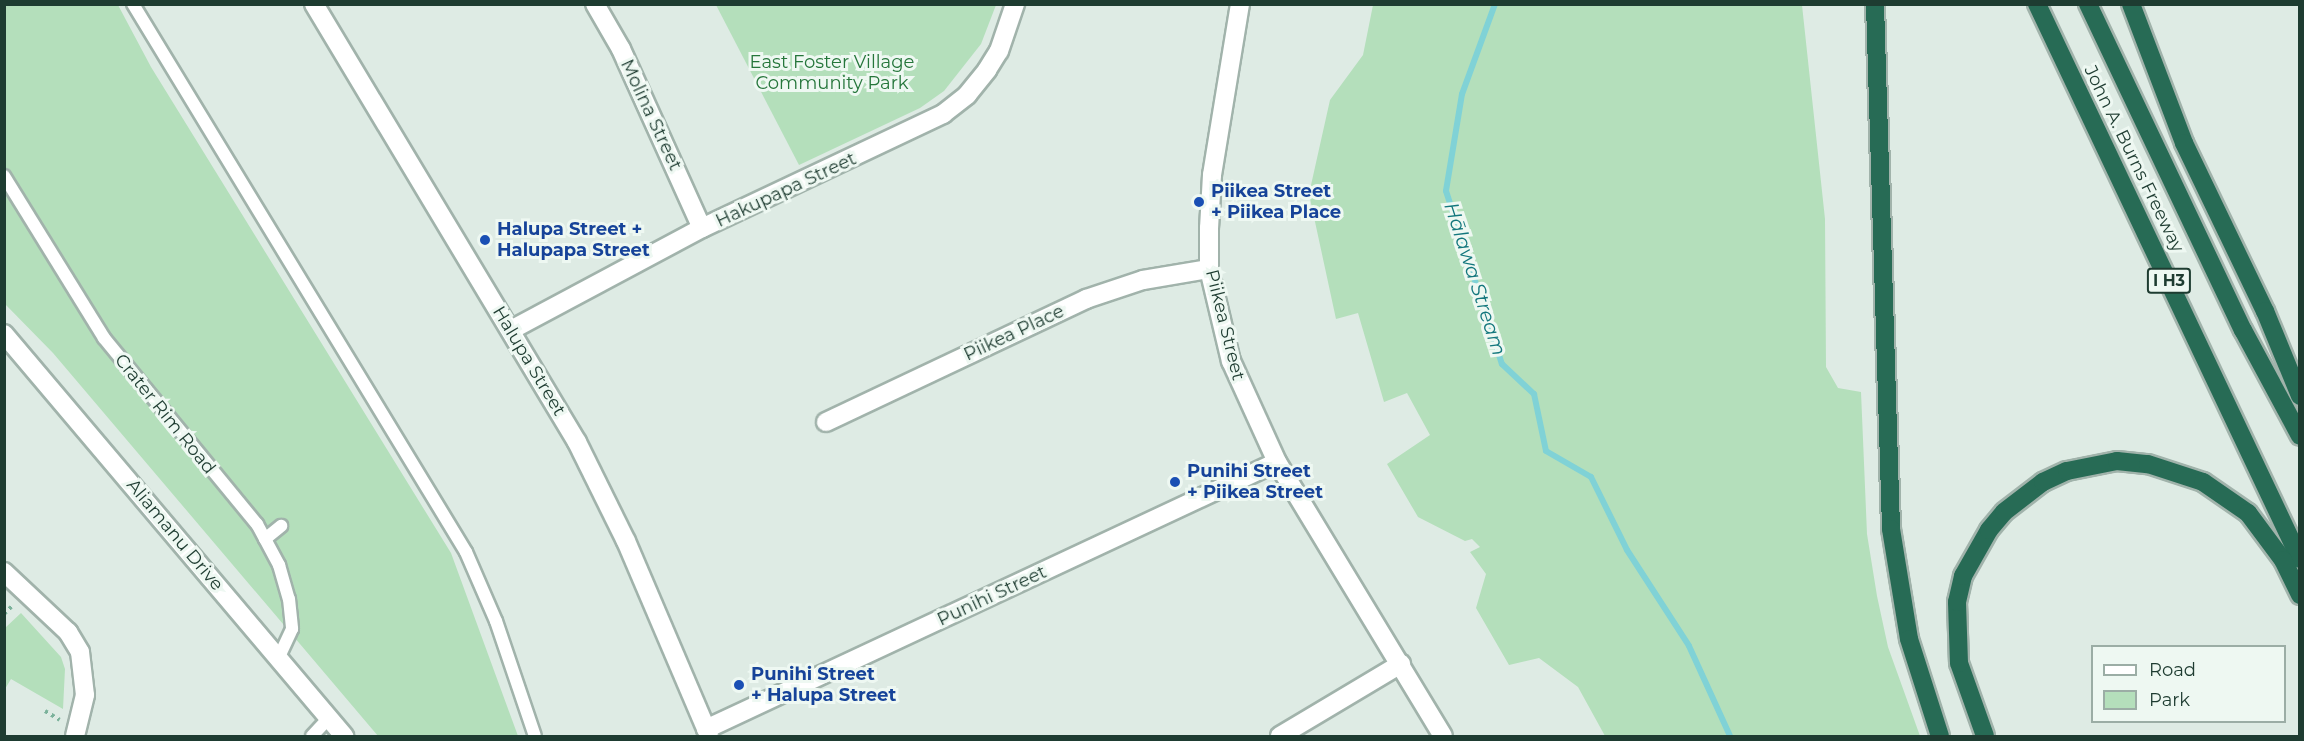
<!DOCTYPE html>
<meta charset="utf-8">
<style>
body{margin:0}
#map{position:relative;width:2304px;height:741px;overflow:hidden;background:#deebe4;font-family:Montserrat,sans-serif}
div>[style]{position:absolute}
.green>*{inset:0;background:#b4dfbb}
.stream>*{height:6px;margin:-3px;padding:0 3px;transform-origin:3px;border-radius:3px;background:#80d2d6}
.path>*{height:4px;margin-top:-2px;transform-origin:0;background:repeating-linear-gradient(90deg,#7bb29b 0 3px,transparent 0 7.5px)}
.roads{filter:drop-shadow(2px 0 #a1b3ab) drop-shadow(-2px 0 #a1b3ab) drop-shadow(0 2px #a1b3ab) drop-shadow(0 -2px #a1b3ab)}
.lane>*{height:12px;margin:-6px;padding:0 6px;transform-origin:6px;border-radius:6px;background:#fff}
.street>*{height:18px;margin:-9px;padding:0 9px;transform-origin:9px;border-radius:9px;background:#fff}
.secondary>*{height:18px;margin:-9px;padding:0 9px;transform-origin:9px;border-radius:9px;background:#fff}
.highway>*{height:18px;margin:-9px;padding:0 9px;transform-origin:9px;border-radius:9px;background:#276b55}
.dots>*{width:16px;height:16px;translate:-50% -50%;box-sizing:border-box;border:3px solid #eef8f2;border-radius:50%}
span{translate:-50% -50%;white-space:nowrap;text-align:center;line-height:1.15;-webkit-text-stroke:6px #eef8f2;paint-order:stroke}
.shield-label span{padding:2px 4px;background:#eef8f2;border:2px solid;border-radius:4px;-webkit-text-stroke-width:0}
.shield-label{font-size:16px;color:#1e3c31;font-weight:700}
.park-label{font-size:18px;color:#25763b}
.street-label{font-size:18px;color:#1e3c31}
.transit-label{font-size:18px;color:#164399;font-weight:700}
.left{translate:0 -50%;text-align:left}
.water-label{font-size:20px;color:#13777d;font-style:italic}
.frame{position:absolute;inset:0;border:6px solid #1e3c31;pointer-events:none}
.legend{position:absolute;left:2091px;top:645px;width:195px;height:78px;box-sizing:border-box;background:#eef8f2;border:2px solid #9bada5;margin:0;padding:8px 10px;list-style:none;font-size:18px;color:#1e3c31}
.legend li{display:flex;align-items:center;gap:12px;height:30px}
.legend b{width:30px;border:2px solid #9bada5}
</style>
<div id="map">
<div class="green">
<i style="clip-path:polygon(5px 5px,118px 5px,151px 67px,451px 553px,518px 736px,378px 736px,53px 353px,5px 304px)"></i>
<i style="clip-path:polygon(716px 5px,996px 5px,981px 44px,944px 91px,920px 108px,799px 165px)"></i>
<i style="clip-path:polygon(1373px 5px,1802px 5px,1825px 219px,1826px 367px,1838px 388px,1861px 392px,1867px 534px,1877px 596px,1888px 647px,1920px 736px,1605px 736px,1578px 687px,1539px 658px,1509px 665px,1476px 608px,1486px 574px,1470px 552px,1480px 547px,1472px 539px,1465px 541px,1418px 517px,1387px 464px,1430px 435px,1407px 393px,1384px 402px,1358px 313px,1336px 319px,1309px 194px,1330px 100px,1363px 55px)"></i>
<i style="clip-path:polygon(21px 613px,61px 657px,65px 669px,63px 709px,11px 679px,5px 689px,5px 628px)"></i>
</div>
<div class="stream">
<i style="left:1495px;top:4px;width:96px;rotate:110.1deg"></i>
<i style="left:1462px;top:94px;width:98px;rotate:99.4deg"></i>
<i style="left:1446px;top:191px;width:182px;rotate:72.1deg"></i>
<i style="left:1502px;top:364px;width:44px;rotate:43.2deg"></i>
<i style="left:1534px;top:394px;width:58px;rotate:78.1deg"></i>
<i style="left:1546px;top:451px;width:52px;rotate:30deg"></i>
<i style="left:1591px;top:477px;width:81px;rotate:63.7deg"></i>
<i style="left:1627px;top:550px;width:114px;rotate:57.1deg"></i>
<i style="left:1689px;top:646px;width:99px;rotate:65.5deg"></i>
</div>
<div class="path">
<i style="left:4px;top:614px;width:13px;rotate:-45deg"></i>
<i style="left:45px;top:711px;width:17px;rotate:31deg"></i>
</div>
<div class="roads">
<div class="lane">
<i style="left:133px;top:4px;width:641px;rotate:58.71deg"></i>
<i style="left:466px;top:552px;width:75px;rotate:66.5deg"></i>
<i style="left:496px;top:621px;width:121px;rotate:71.3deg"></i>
<i style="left:4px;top:176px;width:190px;rotate:58.3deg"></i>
<i style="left:104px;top:338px;width:241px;rotate:50.6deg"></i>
<i style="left:257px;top:524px;width:47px;rotate:61.8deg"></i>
<i style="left:279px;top:565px;width:35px;rotate:74deg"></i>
<i style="left:289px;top:599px;width:30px;rotate:84deg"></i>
<i style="left:292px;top:629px;width:33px;rotate:115deg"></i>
<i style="left:265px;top:539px;width:21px;rotate:-39deg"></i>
<i style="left:312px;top:736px;width:25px;rotate:-47deg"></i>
</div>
<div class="street">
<i style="left:314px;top:4px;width:511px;rotate:59.02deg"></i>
<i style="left:577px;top:442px;width:110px;rotate:63.7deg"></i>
<i style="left:626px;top:541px;width:212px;rotate:66.9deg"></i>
<i style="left:595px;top:4px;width:52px;rotate:60deg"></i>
<i style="left:621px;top:49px;width:196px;rotate:65.7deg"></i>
<i style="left:1240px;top:4px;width:173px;rotate:99.3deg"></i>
<i style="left:1212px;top:175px;width:53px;rotate:93.2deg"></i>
<i style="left:1209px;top:228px;width:41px;rotate:90deg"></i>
<i style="left:1209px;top:269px;width:95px;rotate:76.6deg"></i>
<i style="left:1231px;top:361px;width:111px;rotate:65.5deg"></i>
<i style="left:1277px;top:462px;width:320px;rotate:58.8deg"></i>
<i style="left:511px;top:330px;width:217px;rotate:-28.1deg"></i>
<i style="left:702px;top:228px;width:267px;rotate:-25.3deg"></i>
<i style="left:943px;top:114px;width:31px;rotate:-38deg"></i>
<i style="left:967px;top:95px;width:32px;rotate:-51deg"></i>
<i style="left:987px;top:70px;width:22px;rotate:-58deg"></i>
<i style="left:999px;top:51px;width:50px;rotate:-71.2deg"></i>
<i style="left:826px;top:422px;width:288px;rotate:-25.3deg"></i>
<i style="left:1086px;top:299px;width:60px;rotate:-18.4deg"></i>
<i style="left:1143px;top:280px;width:67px;rotate:-9.5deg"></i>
<i style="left:4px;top:572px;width:88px;rotate:43.2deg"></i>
<i style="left:68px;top:632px;width:23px;rotate:59deg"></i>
<i style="left:80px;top:652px;width:43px;rotate:83.4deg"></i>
<i style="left:85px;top:695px;width:42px;rotate:103.7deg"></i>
<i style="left:706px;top:729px;width:630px;rotate:-25.06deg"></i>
<i style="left:1280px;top:736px;width:141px;rotate:-30.8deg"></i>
</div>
<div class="secondary">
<i style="left:4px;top:334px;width:527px;rotate:49.78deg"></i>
</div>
<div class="highway">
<i style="left:1875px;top:4px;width:525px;rotate:88.25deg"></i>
<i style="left:1891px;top:529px;width:111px;rotate:80.7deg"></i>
<i style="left:1909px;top:639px;width:102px;rotate:72.3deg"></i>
<i style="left:2037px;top:4px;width:614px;rotate:64.64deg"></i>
<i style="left:2088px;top:4px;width:361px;rotate:64.6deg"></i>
<i style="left:2243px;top:330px;width:120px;rotate:61.7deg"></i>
<i style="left:2131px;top:4px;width:149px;rotate:69.1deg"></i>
<i style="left:2184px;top:143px;width:187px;rotate:64.3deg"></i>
<i style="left:2265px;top:311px;width:92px;rotate:67.6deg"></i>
<i style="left:1985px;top:736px;width:77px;rotate:-109.6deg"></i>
<i style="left:1959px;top:663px;width:61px;rotate:-91.9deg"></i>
<i style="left:1957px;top:602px;width:27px;rotate:-77deg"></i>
<i style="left:1963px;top:576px;width:53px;rotate:-60.5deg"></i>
<i style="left:1989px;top:530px;width:23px;rotate:-50deg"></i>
<i style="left:2004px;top:512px;width:49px;rotate:-37.6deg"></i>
<i style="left:2043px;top:482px;width:26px;rotate:-25deg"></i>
<i style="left:2067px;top:471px;width:51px;rotate:-11.3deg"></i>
<i style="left:2117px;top:461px;width:31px;rotate:6deg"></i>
<i style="left:2148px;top:464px;width:58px;rotate:18.1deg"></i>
<i style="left:2203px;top:482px;width:55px;rotate:34.6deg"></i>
<i style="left:2248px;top:513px;width:59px;rotate:53.3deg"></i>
<i style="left:2283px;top:560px;width:39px;rotate:64deg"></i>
</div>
</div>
<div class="dots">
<i style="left:1199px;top:202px;background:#1a4fb4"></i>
<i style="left:485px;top:240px;background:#1a4fb4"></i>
<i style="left:1175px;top:482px;background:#1a4fb4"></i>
<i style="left:739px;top:685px;background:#1a4fb4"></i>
</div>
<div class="shield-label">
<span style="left:2169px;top:281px">I H3</span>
</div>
<div class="park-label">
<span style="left:832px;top:73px">East Foster Village<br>Community Park</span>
</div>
<div class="street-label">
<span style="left:651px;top:115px;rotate:65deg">Molina Street</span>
<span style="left:2134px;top:159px;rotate:64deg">John A. Burns Freeway</span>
<span style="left:786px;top:190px;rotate:-25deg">Hakupapa Street</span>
<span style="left:1225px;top:325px;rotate:76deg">Piikea Street</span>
<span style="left:1014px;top:333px;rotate:-25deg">Piikea Place</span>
<span style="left:529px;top:361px;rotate:59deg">Halupa Street</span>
<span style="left:165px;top:414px;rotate:51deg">Crater Rim Road</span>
<span style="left:175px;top:535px;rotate:50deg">Aliamanu Drive</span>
<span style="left:992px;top:596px;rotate:-25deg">Punihi Street</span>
</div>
<div class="transit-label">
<span class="left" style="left:1211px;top:202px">Piikea Street<br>+ Piikea Place</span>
<span class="left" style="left:497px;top:240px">Halupa Street +<br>Halupapa Street</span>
<span class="left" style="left:1187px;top:482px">Punihi Street<br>+ Piikea Street</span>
<span class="left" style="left:751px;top:685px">Punihi Street<br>+ Halupa Street</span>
</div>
<div class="water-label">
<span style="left:1475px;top:279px;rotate:72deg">Hālawa Stream</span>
</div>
<div class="frame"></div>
<ul class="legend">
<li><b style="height:8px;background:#fff"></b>Road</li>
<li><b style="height:16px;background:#b4dfbb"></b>Park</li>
</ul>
</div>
